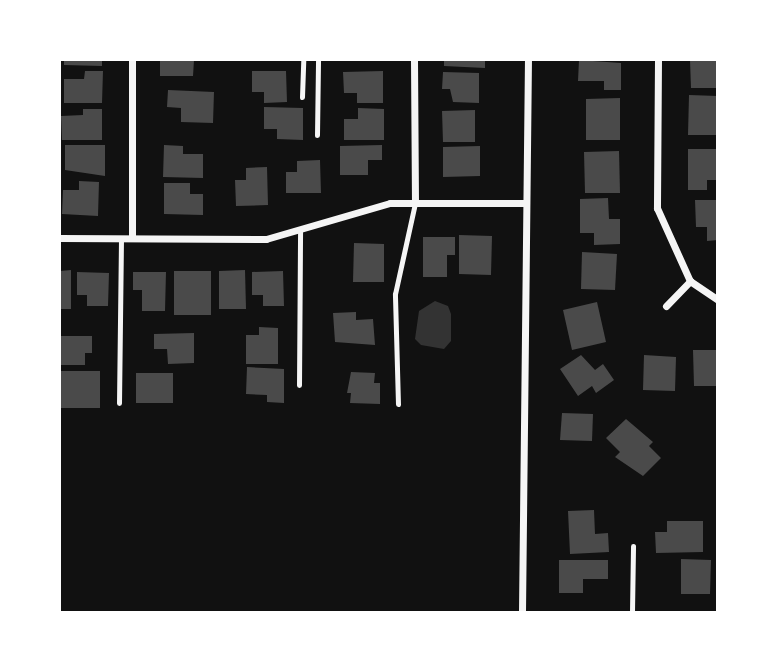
<!DOCTYPE html>
<style>
body{margin:0}
#map{position:relative;width:777px;height:672px;overflow:hidden;background:#111;font-family:Montserrat,sans-serif}
div>[style]{position:absolute}
.water>*{inset:0;background:#333}
.building>*{inset:0;background:#4a4a4a}
.service>*{height:5px;margin:-2.5px;padding:0 2.5px;transform-origin:2.5px;border-radius:2.5px;background:#f5f5f5}
.minor>*{height:7px;margin:-3.5px;padding:0 3.5px;transform-origin:3.5px;border-radius:3.5px;background:#f5f5f5}
span{translate:-50% -50%;white-space:nowrap;text-align:center;line-height:1.15;-webkit-text-stroke:7px #fff;paint-order:stroke}
.frame{position:absolute;inset:0;border:61px solid #fff;pointer-events:none}
</style>
<div id="map">
<div class="water">
<i style="clip-path:polygon(435px 301px,448px 306px,451px 314px,451px 341px,444px 349px,421px 345px,415px 339px,419px 311px)"></i>
</div>
<div class="building">
<i style="clip-path:polygon(64px 60px,102px 60px,102px 66px,64px 65px)"></i>
<i style="clip-path:polygon(160px 60px,194px 60px,193px 76px,160px 76px)"></i>
<i style="clip-path:polygon(444px 60px,485px 60px,485px 68px,444px 66px)"></i>
<i style="clip-path:polygon(579px 60px,621px 63px,621px 90px,604px 90px,604px 81px,578px 81px)"></i>
<i style="clip-path:polygon(690px 60px,718px 60px,718px 88px,691px 88px)"></i>
<i style="clip-path:polygon(85px 71px,103px 71px,102px 103px,64px 103px,64px 79px,84px 79px)"></i>
<i style="clip-path:polygon(252px 71px,286px 71px,287px 102px,264px 103px,264px 92px,252px 92px)"></i>
<i style="clip-path:polygon(383px 71px,383px 103px,357px 103px,357px 93px,344px 93px,343px 72px)"></i>
<i style="clip-path:polygon(443px 72px,479px 73px,479px 103px,453px 102px,450px 89px,442px 89px)"></i>
<i style="clip-path:polygon(168px 90px,214px 92px,213px 123px,181px 122px,181px 108px,167px 107px)"></i>
<i style="clip-path:polygon(689px 95px,718px 96px,718px 135px,688px 135px)"></i>
<i style="clip-path:polygon(620px 98px,620px 140px,586px 140px,586px 99px)"></i>
<i style="clip-path:polygon(264px 107px,303px 108px,303px 140px,277px 139px,277px 129px,264px 129px)"></i>
<i style="clip-path:polygon(358px 108px,384px 109px,384px 140px,344px 140px,344px 119px,358px 119px)"></i>
<i style="clip-path:polygon(83px 109px,102px 109px,102px 140px,62px 140px,61px 116px,83px 115px)"></i>
<i style="clip-path:polygon(475px 110px,475px 142px,443px 142px,442px 111px)"></i>
<i style="clip-path:polygon(65px 145px,105px 145px,105px 176px,65px 170px)"></i>
<i style="clip-path:polygon(164px 145px,183px 146px,183px 154px,203px 154px,203px 178px,163px 177px)"></i>
<i style="clip-path:polygon(382px 145px,382px 160px,368px 160px,368px 175px,340px 175px,340px 146px)"></i>
<i style="clip-path:polygon(480px 146px,480px 176px,443px 177px,443px 147px)"></i>
<i style="clip-path:polygon(688px 149px,718px 149px,718px 180px,707px 180px,707px 190px,688px 190px)"></i>
<i style="clip-path:polygon(619px 151px,620px 193px,585px 193px,584px 152px)"></i>
<i style="clip-path:polygon(320px 160px,321px 193px,286px 193px,286px 172px,297px 172px,297px 161px)"></i>
<i style="clip-path:polygon(267px 167px,268px 205px,236px 206px,235px 180px,246px 180px,246px 168px)"></i>
<i style="clip-path:polygon(79px 181px,99px 182px,98px 216px,62px 214px,63px 190px,79px 190px)"></i>
<i style="clip-path:polygon(164px 183px,190px 183px,190px 194px,203px 194px,203px 215px,164px 214px)"></i>
<i style="clip-path:polygon(608px 198px,609px 219px,620px 219px,620px 244px,594px 245px,594px 233px,580px 233px,580px 199px)"></i>
<i style="clip-path:polygon(695px 200px,718px 200px,718px 240px,707px 241px,707px 227px,696px 227px)"></i>
<i style="clip-path:polygon(459px 235px,492px 236px,491px 275px,459px 274px)"></i>
<i style="clip-path:polygon(423px 237px,455px 237px,455px 255px,447px 255px,447px 277px,423px 277px)"></i>
<i style="clip-path:polygon(354px 243px,384px 244px,384px 282px,353px 282px)"></i>
<i style="clip-path:polygon(582px 252px,617px 254px,615px 290px,581px 289px)"></i>
<i style="clip-path:polygon(71px 270px,71px 309px,60px 309px,60px 271px)"></i>
<i style="clip-path:polygon(245px 270px,246px 309px,219px 309px,219px 271px)"></i>
<i style="clip-path:polygon(174px 271px,211px 271px,211px 315px,174px 315px)"></i>
<i style="clip-path:polygon(283px 271px,284px 306px,263px 306px,263px 295px,252px 295px,252px 272px)"></i>
<i style="clip-path:polygon(77px 272px,109px 273px,108px 306px,87px 306px,87px 295px,77px 295px)"></i>
<i style="clip-path:polygon(133px 272px,166px 272px,165px 311px,142px 311px,142px 290px,133px 290px)"></i>
<i style="clip-path:polygon(597px 302px,606px 342px,572px 350px,563px 310px)"></i>
<i style="clip-path:polygon(356px 312px,356px 320px,373px 319px,375px 345px,335px 342px,333px 313px)"></i>
<i style="clip-path:polygon(259px 327px,278px 328px,278px 364px,246px 364px,246px 335px,259px 335px)"></i>
<i style="clip-path:polygon(194px 333px,194px 363px,168px 364px,167px 349px,154px 349px,154px 334px)"></i>
<i style="clip-path:polygon(60px 336px,92px 336px,92px 353px,85px 353px,85px 365px,60px 365px)"></i>
<i style="clip-path:polygon(693px 350px,718px 350px,718px 386px,694px 386px)"></i>
<i style="clip-path:polygon(581px 355px,595px 370px,603px 364px,614px 380px,596px 393px,592px 386px,578px 396px,560px 369px)"></i>
<i style="clip-path:polygon(644px 355px,676px 357px,675px 391px,643px 390px)"></i>
<i style="clip-path:polygon(247px 367px,284px 369px,284px 403px,267px 402px,267px 395px,246px 394px)"></i>
<i style="clip-path:polygon(60px 371px,100px 371px,100px 408px,60px 408px)"></i>
<i style="clip-path:polygon(351px 372px,375px 373px,374px 383px,380px 383px,380px 404px,350px 403px,351px 393px,347px 393px)"></i>
<i style="clip-path:polygon(136px 373px,173px 373px,173px 403px,136px 403px)"></i>
<i style="clip-path:polygon(562px 413px,593px 414px,592px 441px,560px 440px)"></i>
<i style="clip-path:polygon(626px 419px,653px 442px,649px 446px,661px 458px,643px 476px,615px 457px,620px 452px,606px 438px)"></i>
<i style="clip-path:polygon(594px 510px,595px 534px,608px 533px,609px 552px,570px 554px,568px 511px)"></i>
<i style="clip-path:polygon(667px 521px,703px 521px,703px 552px,656px 553px,655px 532px,667px 532px)"></i>
<i style="clip-path:polygon(681px 559px,711px 560px,710px 594px,681px 594px)"></i>
<i style="clip-path:polygon(559px 560px,608px 560px,608px 579px,583px 579px,583px 593px,559px 593px)"></i>
</div>
<div class="service">
<i style="left:302px;top:97px;width:37px;rotate:-88deg"></i>
<i style="left:317px;top:135px;width:75px;rotate:-89.2deg"></i>
<i style="left:299px;top:385px;width:153px;rotate:-89.6deg"></i>
<i style="left:119px;top:403px;width:165px;rotate:-89.3deg"></i>
<i style="left:398px;top:404px;width:110px;rotate:-91.6deg"></i>
<i style="left:395px;top:294px;width:93px;rotate:-77.6deg"></i>
<i style="left:632px;top:612px;width:66px;rotate:-89.1deg"></i>
</div>
<div class="minor">
<i style="left:414px;top:60px;width:143px;rotate:89.6deg"></i>
<i style="left:658px;top:60px;width:148px;rotate:90.4deg"></i>
<i style="left:657px;top:208px;width:80px;rotate:65.7deg"></i>
<i style="left:690px;top:281px;width:34px;rotate:34deg"></i>
<i style="left:60px;top:238px;width:206px;rotate:0.3deg"></i>
<i style="left:266px;top:239px;width:129px;rotate:-16.2deg"></i>
<i style="left:390px;top:203px;width:136px"></i>
<i style="left:132px;top:238px;width:178px;rotate:-90deg"></i>
<i style="left:666px;top:306px;width:35px;rotate:-46deg"></i>
<i style="left:522px;top:612px;width:552px;rotate:-89.38deg"></i>
</div>
<div class="frame"></div>
</div>
